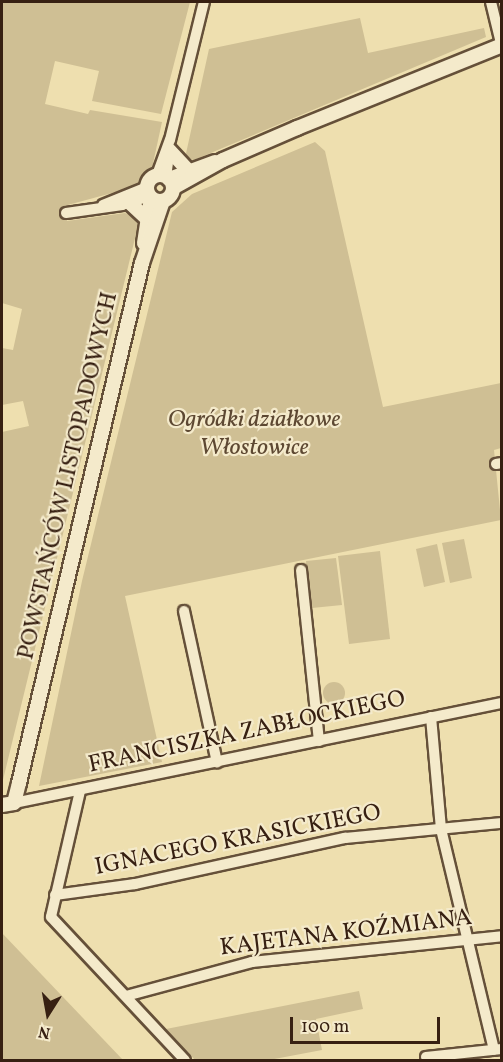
<!DOCTYPE html>
<meta charset="utf-8">
<style>
body{margin:0}
#map{position:relative;width:503px;height:1062px;overflow:hidden;background:#eedfaf;font-family:Vollkorn,serif}
div>[style]{position:absolute}
[style*='--x']{left:calc(var(--x)*1px);top:calc(var(--y)*1px);width:calc(var(--w)*1px);rotate:calc(var(--a)*1deg)}
.green>*{inset:0;background:#cfbf94}
.round{border-radius:50%}
.roads{filter:drop-shadow(2px 0 #655039) drop-shadow(-2px 0 #655039) drop-shadow(0 2px #655039) drop-shadow(0 -2px #655039)}
.minor>*{height:10px;margin:-5px;padding:0 5px;transform-origin:5px;border-radius:5px;background:#f4eacb}
.tertiary>*{height:14px;margin:-7px;padding:0 7px;transform-origin:7px;border-radius:7px;background:#f4eacb}
.tertiary>.ring{margin:-7px;padding:0;box-sizing:content-box;background:none;border:14px solid #f4eacb;border-radius:50%}
span{translate:-50% -50%;white-space:nowrap;text-align:center;line-height:1.15;-webkit-text-stroke:4.5px #f4eacb;paint-order:stroke}
.park-label{font-size:24px;color:#5d4832;font-style:italic}
.street-label{font-size:24px;color:#372012}
.frame{position:absolute;inset:0;border:3px solid #372012;pointer-events:none}
.north{position:absolute;left:18px;top:984px;width:60px;height:60px;-webkit-text-stroke:4px #f4eacb;paint-order:stroke;rotate:191deg;font-size:16px;font-weight:700;line-height:24px;text-align:center;color:#372012}
.north::after{content:'';display:block;margin:auto;width:21px;height:27px;background:#372012;clip-path:polygon(50% 0,100% 100%,50% 72%,0 100%)}
.scale{position:absolute;left:290px;top:1017px;width:150px;height:27px;box-sizing:border-box;border:3px solid #372012;border-top:0;padding-left:8px;font-size:18px;line-height:21px;white-space:nowrap;color:#372012;-webkit-text-stroke:4px #f4eacb;paint-order:stroke}
</style>
<div id="map">
<div class="green">
<i style="clip-path:polygon(2px 2px,190px 2px,161px 114px,92px 101px,99px 71px,55px 61px,45px 104px,88px 114px,90px 110px,162px 122px,152px 168px,138px 186px,64px 206px,67px 221px,125px 213px,135px 217px,138px 226px,2px 784px,2px 432px,29px 426px,23px 401px,2px 405px,2px 348px,13px 350px,22px 309px,2px 303px)"></i>
<i style="clip-path:polygon(360px 18px,368px 53px,484px 28px,486px 37px,194px 160px,185px 158px,209px 49px)"></i>
<i style="clip-path:polygon(315px 142px,325px 151px,383px 407px,501px 383px,501px 448px,494px 450px,501px 520px,125px 596px,162px 762px,39px 786px,82px 581px,172px 212px,192px 194px)"></i>
<i style="clip-path:polygon(464px 539px,472px 578px,450px 583px,442px 543px)"></i>
<i style="clip-path:polygon(437px 544px,445px 582px,424px 587px,416px 549px)"></i>
<i style="clip-path:polygon(380px 551px,390px 639px,349px 644px,338px 556px)"></i>
<i style="clip-path:polygon(336px 558px,342px 605px,312px 608px,306px 561px)"></i>
<i class="round" style="left:323px;top:682px;width:22px;height:22px"></i>
<i style="clip-path:polygon(2px 933px,123px 1060px,2px 1060px)"></i>
<i style="clip-path:polygon(359px 991px,363px 1009px,316px 1019px,322px 1050px,269px 1060px,195px 1060px,166px 1029px)"></i>
</div>
<div class="roads">
<div class="minor">
<i style="--x:491;--y:2;--w:46;--a:76.3"></i>
<i style="--x:157;--y:175;--w:37;--a:-70"></i>
<i style="--x:170;--y:140;--w:142;--a:-76.2"></i>
<i style="--x:166;--y:177;--w:29;--a:-82"></i>
<i style="--x:103;--y:205;--w:48;--a:-22.2"></i>
<i style="--x:66;--y:213;--w:57;--a:-8.1"></i>
<i style="--x:122;--y:205;--w:29;--a:-18"></i>
<i style="--x:496;--y:464;--w:6;--a:-9"></i>
<i style="--x:301;--y:570;--w:172;--a:84"></i>
<i style="--x:184;--y:611;--w:155;--a:77.7"></i>
<i style="--x:431;--y:717;--w:112;--a:84.9"></i>
<i style="--x:441;--y:829;--w:227;--a:76.5"></i>
<i style="--x:80;--y:791;--w:129;--a:103"></i>
<i style="--x:51;--y:917;--w:196;--a:46.9"></i>
<i style="--x:14;--y:803;--w:498;--a:-11.6"></i>
<i style="--x:55;--y:895;--w:81;--a:-7.8"></i>
<i style="--x:135;--y:884;--w:215;--a:-12.4"></i>
<i style="--x:345;--y:838;--w:158;--a:-5.5"></i>
<i style="--x:126;--y:996;--w:131;--a:-15.1"></i>
<i style="--x:252;--y:962;--w:251;--a:-5.9"></i>
<i style="--x:426;--y:1057;--w:76;--a:-6"></i>
</div>
<div class="tertiary">
<i style="--x:170;--y:151;--w:26;--a:47"></i>
<i class="ring" style="left:147px;top:175px;width:12px;height:12px"></i>
<i style="--x:169;--y:179;--w:49;--a:-20.3"></i>
<i style="--x:173;--y:188;--w:57;--a:-29.2"></i>
<i style="--x:223;--y:160;--w:81;--a:-23.4"></i>
<i style="--x:297;--y:128;--w:221;--a:-22"></i>
<i style="--x:130;--y:203;--w:22;--a:43"></i>
<i style="--x:144;--y:243;--w:46;--a:-81.2"></i>
<i style="--x:2;--y:805;--w:12;--a:-9"></i>
<i style="--x:14;--y:803;--w:21;--a:-76"></i>
<i style="--x:19;--y:783;--w:534;--a:-76.69"></i>
<i style="--x:142;--y:263;--w:65;--a:-71.3"></i>
</div>
</div>
<div class="park-label">
<span style="left:254px;top:435px">Ogródki działkowe<br>Włostowice</span>
</div>
<div class="street-label">
<span style="left:69px;top:476px;rotate:-77deg">POWSTAŃCÓW LISTOPADOWYCH</span>
<span style="left:247px;top:733px;rotate:-12deg">FRANCISZKA ZABŁOCKIEGO</span>
<span style="left:238px;top:841px;rotate:-11deg">IGNACEGO KRASICKIEGO</span>
<span style="left:346px;top:934px;rotate:-7deg">KAJETANA KOŹMIANA</span>
</div>
<div class="frame"></div>
<div class="north">N</div>
<div class="scale">100 m</div>
</div>
